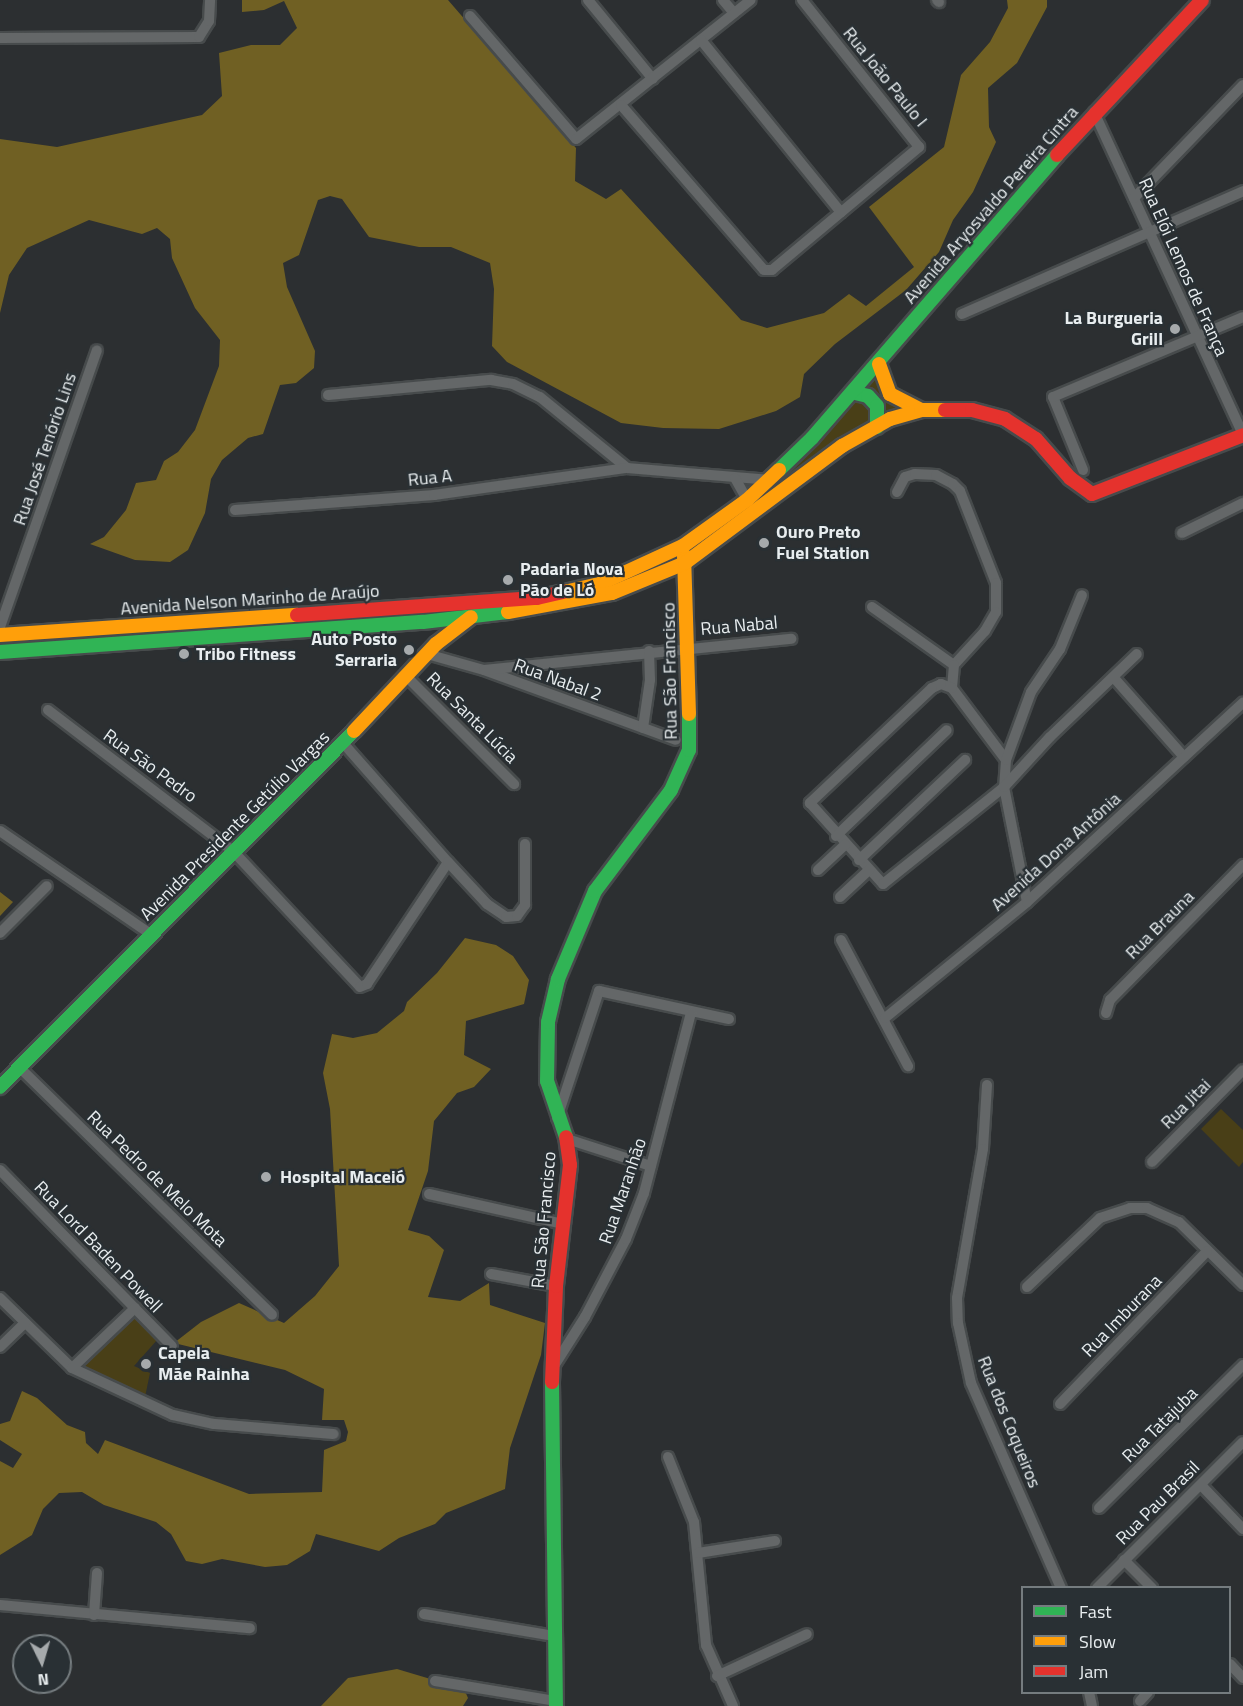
<!DOCTYPE html>
<meta charset="utf-8">
<style>
body{margin:0}
#map{position:relative;width:1243px;height:1706px;overflow:hidden;background:#2c2f31;font-family:"Titillium Web",sans-serif}
div>[style]{position:absolute}
[style*='--x']{left:calc(var(--x)*1px);top:calc(var(--y)*1px);width:calc(var(--w)*1px);rotate:calc(var(--a)*1deg)}
.green>*{inset:0;background:#493f17}
.forest>*{inset:0;background:#706023}
.roads{filter:drop-shadow(2px 0 #474b4c) drop-shadow(-2px 0 #474b4c) drop-shadow(0 2px #474b4c) drop-shadow(0 -2px #474b4c)}
.street>*{height:10px;margin:-5px;padding:0 5px;transform-origin:5px;border-radius:5px;background:#646768}
.fast>*{height:14px;margin:-7px;padding:0 7px;transform-origin:7px;border-radius:7px;background:#30b455}
.slow>*{height:14px;margin:-7px;padding:0 7px;transform-origin:7px;border-radius:7px;background:#ff9f0a}
.jam>*{height:14px;margin:-7px;padding:0 7px;transform-origin:7px;border-radius:7px;background:#e5322d}
.dots>*{width:16px;height:16px;translate:-50% -50%;box-sizing:border-box;border:3px solid #293034;border-radius:50%}
span{translate:-50% -50%;white-space:nowrap;text-align:center;line-height:1.15;-webkit-text-stroke:4.5px #293034;paint-order:stroke}
.street-label{font-size:18px;color:#e8edef}
.poi-label{font-size:18px;color:#e8edef;font-weight:700}
.right{translate:-100% -50%;text-align:right}
.left{translate:0 -50%;text-align:left}
.legend{position:absolute;left:1021px;top:1586px;width:210px;height:108px;box-sizing:border-box;background:#293034;border:2px solid #757c7f;margin:0;padding:8px 10px;list-style:none;font-size:18px;color:#e8edef}
.legend li{display:flex;align-items:center;gap:12px;height:30px}
.legend b{width:30px;border:2px solid #757c7f}
.north{position:absolute;left:12px;top:1634px;width:60px;height:60px;box-sizing:border-box;background:#293034;border:2px solid #757c7f;border-radius:50%;rotate:175deg;font-size:16px;font-weight:700;line-height:24px;text-align:center;color:#e8edef}
.north::after{content:'';display:block;margin:auto;width:21px;height:27px;background:#a6aaac;clip-path:polygon(50% 0,100% 100%,50% 72%,0 100%)}
</style>
<div id="map">
<div class="green">
<i style="clip-path:polygon(888px 357px,886px 372px,892px 384px,929px 404px,783px 481px,781px 477px)"></i>
<i style="clip-path:polygon(181px 628px,184px 634px,0 647px,0 639px)"></i>
<i style="clip-path:polygon(1221px 1109px,1243px 1130px,1243px 1162px,1239px 1167px,1201px 1129px)"></i>
<i style="clip-path:polygon(135px 1316px,158px 1339px,134px 1366px,150px 1373px,145px 1397px,78px 1368px)"></i>
</div>
<div class="forest">
<i style="clip-path:polygon(242px 0,448px 0,576px 148px,575px 181px,606px 199px,621px 189px,741px 320px,767px 328px,824px 313px,849px 294px,866px 306px,914px 267px,869px 207px,944px 147px,961px 75px,990px 42px,1008px 8px,1007px 0,1047px 0,1047px 7px,1017px 63px,988px 88px,989px 127px,996px 142px,973px 192px,953px 220px,939px 252px,906px 290px,835px 344px,804px 374px,800px 397px,776px 411px,719px 429px,663px 428px,621px 423px,507px 362px,492px 346px,494px 289px,490px 263px,451px 247px,419px 247px,369px 237px,342px 199px,330px 196px,318px 200px,299px 255px,283px 263px,287px 287px,315px 351px,314px 368px,296px 383px,280px 385px,263px 434px,248px 438px,222px 460px,211px 479px,205px 513px,188px 550px,170px 562px,135px 560px,90px 544px,104px 537px,126px 510px,136px 483px,156px 480px,164px 461px,178px 452px,195px 430px,219px 366px,220px 340px,195px 308px,172px 258px,170px 239px,157px 228px,142px 234px,89px 220px,27px 248px,9px 275px,0 313px,0 139px,57px 147px,202px 115px,222px 96px,219px 53px,251px 45px,280px 45px,297px 28px,284px 1px,264px 10px,242px 12px)"></i>
<i style="clip-path:polygon(0 892px,13px 902px,0 916px)"></i>
<i style="clip-path:polygon(465px 938px,496px 945px,513px 956px,529px 980px,524px 1004px,466px 1021px,464px 1055px,491px 1069px,474px 1087px,457px 1093px,434px 1121px,428px 1171px,408px 1230px,429px 1236px,444px 1250px,428px 1297px,460px 1301px,489px 1283px,490px 1305px,545px 1323px,541px 1355px,510px 1448px,505px 1489px,446px 1513px,435px 1524px,399px 1538px,379px 1551px,316px 1534px,310px 1551px,287px 1565px,265px 1567px,222px 1559px,202px 1564px,186px 1561px,171px 1534px,156px 1522px,104px 1505px,82px 1492px,59px 1493px,43px 1509px,32px 1535px,0 1555px,0 1461px,13px 1468px,22px 1454px,0 1440px,0 1424px,10px 1421px,22px 1391px,37px 1398px,67px 1425px,85px 1432px,86px 1443px,98px 1454px,105px 1440px,249px 1494px,322px 1492px,324px 1450px,346px 1441px,348px 1432px,344px 1420px,322px 1420px,324px 1389px,285px 1370px,174px 1343px,201px 1322px,239px 1303px,284px 1323px,315px 1296px,339px 1266px,330px 1109px,323px 1073px,332px 1034px,353px 1038px,377px 1033px,404px 1011px,407px 1002px,437px 973px)"></i>
<i style="clip-path:polygon(397px 1669px,464px 1689px,468px 1698px,463px 1706px,321px 1706px,348px 1678px)"></i>
</div>
<div class="roads">
<div class="street">
<i style="--x:588;--y:0;--w:102;--a:50.6"></i>
<i style="--x:723;--y:0;--w:17;--a:50"></i>
<i style="--x:937;--y:0;--w:3;--a:45"></i>
<i style="--x:470;--y:16;--w:162;--a:49.2"></i>
<i style="--x:576;--y:139;--w:223;--a:-38.5"></i>
<i style="--x:0;--y:38;--w:199;--a:-0.3"></i>
<i style="--x:199;--y:37;--w:19;--a:-58"></i>
<i style="--x:209;--y:21;--w:21;--a:-87"></i>
<i style="--x:701;--y:40;--w:222;--a:50.9"></i>
<i style="--x:621;--y:105;--w:218;--a:49.1"></i>
<i style="--x:764;--y:270;--w:8;--a:0"></i>
<i style="--x:772;--y:270;--w:192;--a:-39.9"></i>
<i style="--x:919;--y:147;--w:188;--a:-128.5"></i>
<i style="--x:1094;--y:112;--w:356;--a:65.2"></i>
<i style="--x:1134;--y:198;--w:157;--a:-46"></i>
<i style="--x:962;--y:314;--w:307;--a:-23.6"></i>
<i style="--x:328;--y:395;--w:164;--a:-5.3"></i>
<i style="--x:491;--y:380;--w:22;--a:10"></i>
<i style="--x:513;--y:384;--w:30;--a:26"></i>
<i style="--x:540;--y:397;--w:112;--a:39.2"></i>
<i style="--x:627;--y:468;--w:144;--a:4.8"></i>
<i style="--x:1083;--y:470;--w:79;--a:-112.3"></i>
<i style="--x:1053;--y:397;--w:206;--a:-22.8"></i>
<i style="--x:735;--y:478;--w:25;--a:61"></i>
<i style="--x:897;--y:492;--w:17;--a:-62"></i>
<i style="--x:905;--y:477;--w:10;--a:-17"></i>
<i style="--x:915;--y:474;--w:21;--a:3"></i>
<i style="--x:936;--y:475;--w:19;--a:28"></i>
<i style="--x:953;--y:484;--w:10;--a:45"></i>
<i style="--x:960;--y:491;--w:99;--a:68.6"></i>
<i style="--x:996;--y:583;--w:29;--a:90"></i>
<i style="--x:996;--y:612;--w:22;--a:120"></i>
<i style="--x:985;--y:631;--w:46;--a:132.4"></i>
<i style="--x:235;--y:510;--w:200;--a:-4.3"></i>
<i style="--x:434;--y:495;--w:195;--a:-8"></i>
<i style="--x:1182;--y:533;--w:68;--a:-26.2"></i>
<i style="--x:872;--y:607;--w:100;--a:35.3"></i>
<i style="--x:954;--y:665;--w:23;--a:95"></i>
<i style="--x:952;--y:688;--w:90;--a:53.1"></i>
<i style="--x:1006;--y:760;--w:27;--a:94"></i>
<i style="--x:1004;--y:787;--w:117;--a:78.7"></i>
<i style="--x:0;--y:627;--w:293;--a:-70.7"></i>
<i style="--x:427;--y:654;--w:59;--a:15.7"></i>
<i style="--x:484;--y:670;--w:204;--a:20"></i>
<i style="--x:484;--y:670;--w:309;--a:-5.8"></i>
<i style="--x:406;--y:676;--w:153;--a:45"></i>
<i style="--x:1115;--y:679;--w:104;--a:48.5"></i>
<i style="--x:952;--y:688;--w:12;--a:-160"></i>
<i style="--x:941;--y:684;--w:10;--a:156"></i>
<i style="--x:932;--y:688;--w:168;--a:136.7"></i>
<i style="--x:810;--y:803;--w:109;--a:48"></i>
<i style="--x:883;--y:884;--w:155;--a:-38.7"></i>
<i style="--x:1004;--y:787;--w:68;--a:-47.4"></i>
<i style="--x:1050;--y:737;--w:120;--a:-43.7"></i>
<i style="--x:48;--y:710;--w:231;--a:37.3"></i>
<i style="--x:232;--y:850;--w:187;--a:46.9"></i>
<i style="--x:360;--y:987;--w:8;--a:-23"></i>
<i style="--x:367;--y:984;--w:146;--a:-56.4"></i>
<i style="--x:643;--y:728;--w:49;--a:-81.7"></i>
<i style="--x:650;--y:680;--w:29;--a:-92"></i>
<i style="--x:343;--y:743;--w:159;--a:48.6"></i>
<i style="--x:448;--y:862;--w:57;--a:47.1"></i>
<i style="--x:487;--y:904;--w:23;--a:34"></i>
<i style="--x:506;--y:917;--w:11;--a:-5"></i>
<i style="--x:517;--y:916;--w:14;--a:-54"></i>
<i style="--x:525;--y:905;--w:61;--a:-90"></i>
<i style="--x:1006;--y:760;--w:72;--a:-69.8"></i>
<i style="--x:1031;--y:692;--w:52;--a:-56"></i>
<i style="--x:1060;--y:649;--w:58;--a:-67.8"></i>
<i style="--x:0;--y:831;--w:184;--a:34.4"></i>
<i style="--x:836;--y:836;--w:153;--a:-43.7"></i>
<i style="--x:859;--y:860;--w:146;--a:-43.3"></i>
<i style="--x:818;--y:870;--w:37;--a:-43"></i>
<i style="--x:840;--y:897;--w:40;--a:-43"></i>
<i style="--x:0;--y:933;--w:66;--a:-45"></i>
<i style="--x:841;--y:940;--w:143;--a:62"></i>
<i style="--x:1106;--y:1013;--w:14;--a:-73"></i>
<i style="--x:1110;--y:1000;--w:190;--a:-45.4"></i>
<i style="--x:885;--y:1018;--w:183;--a:-39.2"></i>
<i style="--x:1027;--y:902;--w:294;--a:-42.7"></i>
<i style="--x:19;--y:1067;--w:354;--a:44.4"></i>
<i style="--x:987;--y:1085;--w:64;--a:93.6"></i>
<i style="--x:983;--y:1149;--w:151;--a:99.9"></i>
<i style="--x:957;--y:1298;--w:25;--a:88"></i>
<i style="--x:958;--y:1323;--w:61;--a:77.8"></i>
<i style="--x:971;--y:1383;--w:224;--a:66.3"></i>
<i style="--x:557;--y:1118;--w:134;--a:-71.7"></i>
<i style="--x:599;--y:991;--w:133;--a:12.2"></i>
<i style="--x:567;--y:1139;--w:88;--a:17.8"></i>
<i style="--x:1152;--y:1162;--w:129;--a:-45.3"></i>
<i style="--x:0;--y:1170;--w:246;--a:45.7"></i>
<i style="--x:429;--y:1194;--w:137;--a:12.6"></i>
<i style="--x:491;--y:1274;--w:66;--a:10.5"></i>
<i style="--x:1027;--y:1287;--w:100;--a:-43.4"></i>
<i style="--x:1100;--y:1218;--w:32;--a:-18"></i>
<i style="--x:1130;--y:1208;--w:17;--a:0"></i>
<i style="--x:1147;--y:1208;--w:35;--a:24"></i>
<i style="--x:1179;--y:1222;--w:90;--a:44.5"></i>
<i style="--x:0;--y:1298;--w:100;--a:44.2"></i>
<i style="--x:72;--y:1368;--w:111;--a:25"></i>
<i style="--x:173;--y:1415;--w:42;--a:12.4"></i>
<i style="--x:214;--y:1424;--w:120;--a:4.8"></i>
<i style="--x:0;--y:1347;--w:35;--a:-44"></i>
<i style="--x:554;--y:1366;--w:58;--a:-57.7"></i>
<i style="--x:585;--y:1317;--w:88;--a:-62.3"></i>
<i style="--x:626;--y:1239;--w:49;--a:-68.6"></i>
<i style="--x:644;--y:1193;--w:186;--a:-75.4"></i>
<i style="--x:72;--y:1368;--w:87;--a:-43.6"></i>
<i style="--x:1060;--y:1404;--w:212;--a:-46.1"></i>
<i style="--x:668;--y:1457;--w:70;--a:68.2"></i>
<i style="--x:694;--y:1522;--w:124;--a:84.4"></i>
<i style="--x:706;--y:1645;--w:67;--a:66.1"></i>
<i style="--x:1201;--y:1485;--w:61;--a:46.3"></i>
<i style="--x:1099;--y:1508;--w:203;--a:-44.8"></i>
<i style="--x:698;--y:1553;--w:78;--a:-8.9"></i>
<i style="--x:1124;--y:1560;--w:40;--a:45"></i>
<i style="--x:1097;--y:1588;--w:206;--a:-45"></i>
<i style="--x:0;--y:1605;--w:251;--a:5.3"></i>
<i style="--x:424;--y:1614;--w:132;--a:9.6"></i>
<i style="--x:94;--y:1615;--w:42;--a:-85.9"></i>
<i style="--x:1230;--y:1664;--w:19;--a:47"></i>
<i style="--x:717;--y:1676;--w:99;--a:-25"></i>
<i style="--x:435;--y:1681;--w:123;--a:9.4"></i>
<i style="--x:1089;--y:1692;--w:14;--a:78"></i>
<i style="--x:1140;--y:1701;--w:12;--a:-48"></i>
</div>
<div class="fast">
<i style="--x:855;--y:393;--w:13;--a:13"></i>
<i style="--x:868;--y:396;--w:13;--a:48"></i>
<i style="--x:877;--y:406;--w:21;--a:90"></i>
<i style="--x:779;--y:470;--w:46;--a:-44.1"></i>
<i style="--x:812;--y:438;--w:374;--a:-49.1"></i>
<i style="--x:0;--y:652;--w:424;--a:-4.1"></i>
<i style="--x:423;--y:622;--w:86;--a:-6.7"></i>
<i style="--x:0;--y:1087;--w:502;--a:-45.16"></i>
<i style="--x:566;--y:1137;--w:59;--a:-108.7"></i>
<i style="--x:547;--y:1081;--w:59;--a:-89"></i>
<i style="--x:548;--y:1022;--w:44;--a:-76.9"></i>
<i style="--x:558;--y:979;--w:95;--a:-67.2"></i>
<i style="--x:595;--y:891;--w:126;--a:-53"></i>
<i style="--x:671;--y:790;--w:44;--a:-65.8"></i>
<i style="--x:689;--y:750;--w:36;--a:-90"></i>
<i style="--x:552;--y:1382;--w:324;--a:89.3"></i>
</div>
<div class="slow">
<i style="--x:879;--y:364;--w:32;--a:70"></i>
<i style="--x:890;--y:394;--w:35;--a:27"></i>
<i style="--x:684;--y:555;--w:159;--a:88.2"></i>
<i style="--x:564;--y:592;--w:39;--a:-13"></i>
<i style="--x:602;--y:583;--w:89;--a:-24.6"></i>
<i style="--x:683;--y:546;--w:79;--a:-35.7"></i>
<i style="--x:747;--y:500;--w:44;--a:-43.2"></i>
<i style="--x:508;--y:612;--w:106;--a:-10.4"></i>
<i style="--x:612;--y:593;--w:79;--a:-22.3"></i>
<i style="--x:685;--y:563;--w:196;--a:-36.7"></i>
<i style="--x:842;--y:446;--w:55;--a:-29.4"></i>
<i style="--x:890;--y:419;--w:32;--a:-16"></i>
<i style="--x:921;--y:410;--w:24;--a:0"></i>
<i style="--x:0;--y:635;--w:298;--a:-3.9"></i>
<i style="--x:354;--y:731;--w:120;--a:-46.7"></i>
<i style="--x:436;--y:644;--w:44;--a:-37.6"></i>
</div>
<div class="jam">
<i style="--x:1057;--y:155;--w:212;--a:-46.9"></i>
<i style="--x:945;--y:410;--w:27;--a:0"></i>
<i style="--x:972;--y:410;--w:34;--a:15"></i>
<i style="--x:1005;--y:419;--w:37;--a:33"></i>
<i style="--x:1036;--y:439;--w:52;--a:48.9"></i>
<i style="--x:1070;--y:478;--w:27;--a:36"></i>
<i style="--x:1092;--y:494;--w:162;--a:-21.3"></i>
<i style="--x:297;--y:615;--w:241;--a:-4.1"></i>
<i style="--x:537;--y:598;--w:28;--a:-13"></i>
<i style="--x:552;--y:1382;--w:96;--a:-87.6"></i>
<i style="--x:556;--y:1286;--w:122;--a:-83.4"></i>
<i style="--x:570;--y:1165;--w:28;--a:-98"></i>
</div>
</div>
<div class="dots">
<i style="left:1175px;top:329px;background:#a6aaac"></i>
<i style="left:764px;top:543px;background:#a6aaac"></i>
<i style="left:508px;top:580px;background:#a6aaac"></i>
<i style="left:409px;top:650px;background:#a6aaac"></i>
<i style="left:184px;top:654px;background:#a6aaac"></i>
<i style="left:266px;top:1177px;background:#a6aaac"></i>
<i style="left:146px;top:1364px;background:#a6aaac"></i>
</div>
<div class="street-label">
<span style="left:885px;top:77px;rotate:51deg">Rua João Paulo I</span>
<span style="left:991px;top:205px;rotate:-49deg">Avenida Aryosvaldo Pereira Cintra</span>
<span style="left:1183px;top:267px;rotate:66deg">Rua Elói Lemos de França</span>
<span style="left:45px;top:449px;rotate:-71deg">Rua José Tenório Lins</span>
<span style="left:430px;top:478px;rotate:-6deg">Rua A</span>
<span style="left:250px;top:600px;rotate:-4deg">Avenida Nelson Marinho de Araújo</span>
<span style="left:739px;top:626px;rotate:-5deg">Rua Nabal</span>
<span style="left:670px;top:671px;rotate:-91deg">Rua São Francisco</span>
<span style="left:558px;top:680px;rotate:20deg">Rua Nabal 2</span>
<span style="left:472px;top:718px;rotate:45deg">Rua Santa Lúcia</span>
<span style="left:150px;top:766px;rotate:36deg">Rua São Pedro</span>
<span style="left:235px;top:826px;rotate:-45deg">Avenida Presidente Getúlio Vargas</span>
<span style="left:1056px;top:852px;rotate:-42deg">Avenida Dona Antônia</span>
<span style="left:1160px;top:925px;rotate:-45deg">Rua Brauna</span>
<span style="left:1186px;top:1104px;rotate:-45deg">Rua Jitai</span>
<span style="left:157px;top:1179px;rotate:44deg">Rua Pedro de Melo Mota</span>
<span style="left:623px;top:1191px;rotate:-71deg">Rua Maranhão</span>
<span style="left:544px;top:1220px;rotate:-85deg">Rua São Francisco</span>
<span style="left:98px;top:1247px;rotate:46deg">Rua Lord Baden Powell</span>
<span style="left:1122px;top:1316px;rotate:-46deg">Rua Imburana</span>
<span style="left:1009px;top:1422px;rotate:68deg">Rua dos Coqueiros</span>
<span style="left:1160px;top:1425px;rotate:-45deg">Rua Tatajuba</span>
<span style="left:1158px;top:1503px;rotate:-45deg">Rua Pau Brasil</span>
</div>
<div class="poi-label">
<span class="right" style="left:1163px;top:329px">La Burgueria<br>Grill</span>
<span class="left" style="left:776px;top:543px">Ouro Preto<br>Fuel Station</span>
<span class="left" style="left:520px;top:580px">Padaria Nova<br>Pão de Ló</span>
<span class="right" style="left:397px;top:650px">Auto Posto<br>Serraria</span>
<span class="left" style="left:196px;top:654px">Tribo Fitness</span>
<span class="left" style="left:280px;top:1177px">Hospital Maceió</span>
<span class="left" style="left:158px;top:1364px">Capela<br>Mãe Rainha</span>
</div>
<ul class="legend">
<li><b style="height:8px;background:#30b455"></b>Fast</li>
<li><b style="height:8px;background:#ff9f0a"></b>Slow</li>
<li><b style="height:8px;background:#e5322d"></b>Jam</li>
</ul>
<div class="north">N</div>
</div>
